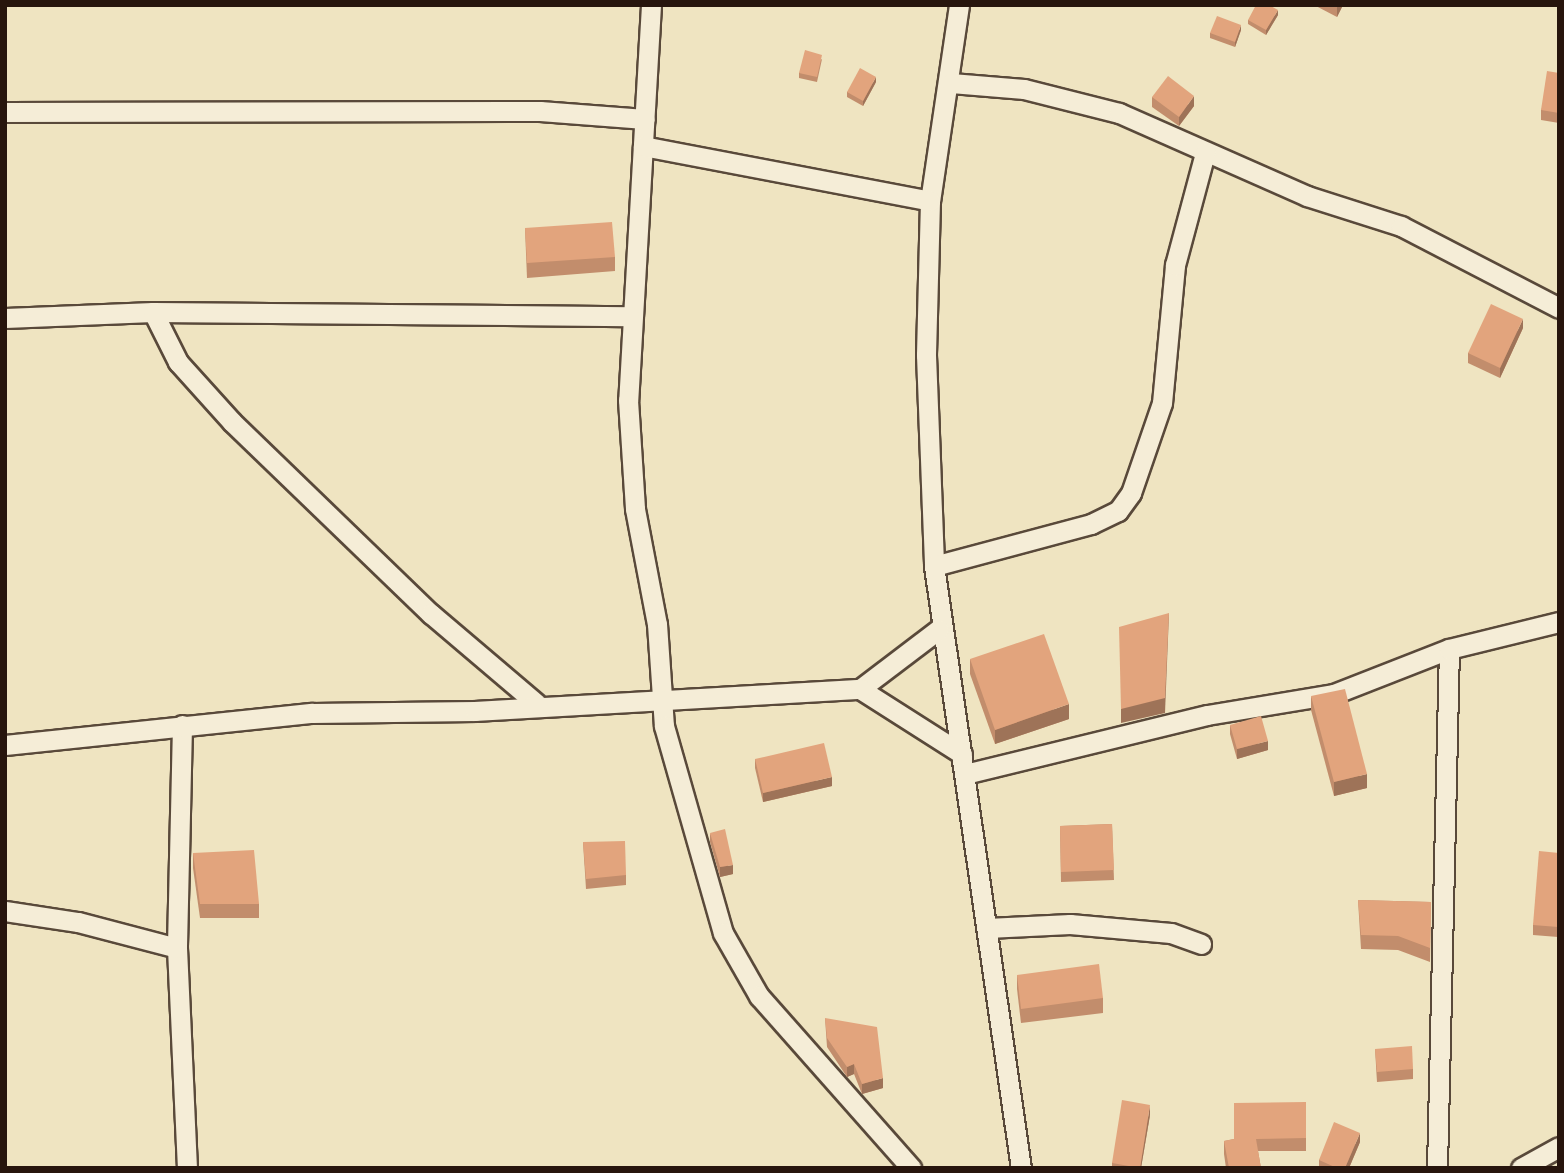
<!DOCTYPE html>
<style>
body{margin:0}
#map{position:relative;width:1564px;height:1173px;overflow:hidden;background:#efe4c1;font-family:Vollkorn,serif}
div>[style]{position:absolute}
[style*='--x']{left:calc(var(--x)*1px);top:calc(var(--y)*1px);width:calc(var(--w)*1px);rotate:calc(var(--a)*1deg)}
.roads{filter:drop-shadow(2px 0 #59493a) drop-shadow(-2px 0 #59493a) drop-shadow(0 2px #59493a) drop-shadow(0 -2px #59493a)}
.street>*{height:19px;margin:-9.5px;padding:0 9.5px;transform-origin:9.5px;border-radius:9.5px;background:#f5edd7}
.wall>*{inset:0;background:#c28d6c}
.shaded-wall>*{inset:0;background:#9e7358}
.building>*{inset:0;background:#e2a47d}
span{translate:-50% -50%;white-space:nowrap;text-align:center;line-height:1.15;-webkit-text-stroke:7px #f5edd7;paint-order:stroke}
.frame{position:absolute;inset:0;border:7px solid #27150d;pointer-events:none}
</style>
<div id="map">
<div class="roads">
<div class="street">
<i style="--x:651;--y:5;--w:396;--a:93.3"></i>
<i style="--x:628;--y:400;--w:109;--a:86.3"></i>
<i style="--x:635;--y:509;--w:117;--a:79.2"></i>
<i style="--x:657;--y:624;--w:102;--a:86.1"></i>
<i style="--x:664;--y:726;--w:215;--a:74.1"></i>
<i style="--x:723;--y:933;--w:73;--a:60.3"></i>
<i style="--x:759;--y:996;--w:230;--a:48.5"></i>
<i style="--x:959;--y:5;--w:198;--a:98.4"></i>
<i style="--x:930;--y:201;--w:154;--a:91.5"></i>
<i style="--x:926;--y:355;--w:211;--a:87.8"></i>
<i style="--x:934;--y:566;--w:608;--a:81.78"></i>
<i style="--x:951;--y:83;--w:73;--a:4.7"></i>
<i style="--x:1024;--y:89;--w:98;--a:14.2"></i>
<i style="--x:1119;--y:113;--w:206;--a:23.8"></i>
<i style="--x:1307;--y:196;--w:99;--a:17.7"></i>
<i style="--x:1401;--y:226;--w:178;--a:27.4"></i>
<i style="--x:5;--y:112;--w:535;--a:-0.11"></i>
<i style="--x:540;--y:111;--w:105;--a:4.4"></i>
<i style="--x:643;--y:146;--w:292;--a:10.8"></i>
<i style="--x:153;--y:312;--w:56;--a:63.4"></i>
<i style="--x:178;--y:362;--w:81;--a:48"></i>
<i style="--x:232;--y:422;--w:277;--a:44"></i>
<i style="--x:431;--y:614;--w:138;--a:40.3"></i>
<i style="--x:5;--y:318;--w:148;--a:-2.3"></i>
<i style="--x:153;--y:312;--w:476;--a:0.5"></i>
<i style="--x:934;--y:566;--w:163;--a:-15"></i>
<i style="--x:1091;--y:524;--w:30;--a:-26"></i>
<i style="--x:1118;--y:511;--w:22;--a:-54"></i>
<i style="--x:1131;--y:493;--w:95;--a:-71"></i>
<i style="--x:1162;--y:403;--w:139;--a:-84.6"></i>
<i style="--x:1175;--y:265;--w:116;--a:-75"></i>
<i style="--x:860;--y:689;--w:99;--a:-37.2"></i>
<i style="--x:182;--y:725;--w:223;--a:91.3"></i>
<i style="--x:177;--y:948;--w:220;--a:87.4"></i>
<i style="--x:5;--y:745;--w:309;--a:-6"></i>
<i style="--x:312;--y:713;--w:163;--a:-0.7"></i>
<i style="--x:475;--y:711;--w:386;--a:-3.3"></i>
<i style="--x:860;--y:689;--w:121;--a:32.5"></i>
<i style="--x:965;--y:774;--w:249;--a:-13.7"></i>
<i style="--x:1207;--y:715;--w:129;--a:-9.4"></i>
<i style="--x:1334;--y:694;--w:123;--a:-21.4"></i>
<i style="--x:5;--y:911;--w:74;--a:8.6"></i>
<i style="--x:78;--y:922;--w:102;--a:14.7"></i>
<i style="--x:987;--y:928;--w:83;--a:-2.8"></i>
<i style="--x:1070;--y:924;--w:101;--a:5.1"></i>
<i style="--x:1171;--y:933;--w:32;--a:20"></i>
<i style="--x:1437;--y:1168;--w:519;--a:-88.68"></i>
<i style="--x:1449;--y:649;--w:113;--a:-13.8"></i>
<i style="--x:1521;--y:1168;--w:43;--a:-28.9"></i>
</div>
</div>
<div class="wall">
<i style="clip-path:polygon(1314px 5px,1343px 5px,1337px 17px)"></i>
<i style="clip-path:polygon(1278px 15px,1266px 35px,1248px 24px,1248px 20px)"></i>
<i style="clip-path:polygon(1241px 30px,1235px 47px,1210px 38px,1210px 33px)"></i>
<i style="clip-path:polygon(822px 59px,817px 82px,799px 78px,799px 73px)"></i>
<i style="clip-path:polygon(1559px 73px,1559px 123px,1541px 120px,1541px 110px)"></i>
<i style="clip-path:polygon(876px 82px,863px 106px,847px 97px,847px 92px)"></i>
<i style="clip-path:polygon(1152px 97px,1194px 106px,1179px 126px,1152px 107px)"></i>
<i style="clip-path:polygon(525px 228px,615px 257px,615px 271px,527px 278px)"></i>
<i style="clip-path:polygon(1523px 328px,1500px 378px,1468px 363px,1468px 353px)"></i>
<i style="clip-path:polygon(970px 659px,1069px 719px,995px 744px,970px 674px)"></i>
<i style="clip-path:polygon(1311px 696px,1367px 788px,1334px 796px,1311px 710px)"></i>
<i style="clip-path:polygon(1230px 725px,1268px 750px,1237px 759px,1230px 734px)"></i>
<i style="clip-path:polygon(755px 759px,832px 786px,763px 802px,755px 768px)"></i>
<i style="clip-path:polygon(1112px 824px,1114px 880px,1061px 882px,1060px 826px)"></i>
<i style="clip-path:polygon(710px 833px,733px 874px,720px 877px,710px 842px)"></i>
<i style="clip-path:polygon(583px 842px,626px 875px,626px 885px,586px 889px)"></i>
<i style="clip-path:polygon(193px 853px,259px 904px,259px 918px,200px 918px,193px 868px)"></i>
<i style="clip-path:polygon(1559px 853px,1558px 937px,1533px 935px,1533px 925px)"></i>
<i style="clip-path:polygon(1358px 900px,1431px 902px,1430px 962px,1398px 950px,1361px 949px)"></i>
<i style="clip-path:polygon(1017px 975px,1103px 998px,1103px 1013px,1021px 1023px,1017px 989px)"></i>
<i style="clip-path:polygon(825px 1018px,883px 1088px,862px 1094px,854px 1074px,847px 1077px,827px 1047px)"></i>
<i style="clip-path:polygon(1375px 1049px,1413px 1069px,1413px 1079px,1377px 1082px)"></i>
<i style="clip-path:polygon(1306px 1102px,1306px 1151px,1258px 1151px,1261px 1168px,1226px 1168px,1224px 1154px,1224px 1141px,1234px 1139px)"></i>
<i style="clip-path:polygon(1150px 1115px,1141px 1168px,1112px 1168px,1112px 1163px)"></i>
<i style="clip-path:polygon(1360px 1142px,1349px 1168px,1319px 1168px,1319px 1160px)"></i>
</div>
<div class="shaded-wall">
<i style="clip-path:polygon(1338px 5px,1343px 5px,1337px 17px,1337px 7px)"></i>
<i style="clip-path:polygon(1278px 10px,1278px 15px,1266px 35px,1266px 30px)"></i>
<i style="clip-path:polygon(1241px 25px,1241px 30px,1235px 47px,1235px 42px)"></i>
<i style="clip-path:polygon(876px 77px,876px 82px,863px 106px,863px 101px)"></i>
<i style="clip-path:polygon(1194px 96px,1194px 106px,1179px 126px,1179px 117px)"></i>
<i style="clip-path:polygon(1523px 319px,1523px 328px,1500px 378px,1500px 368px)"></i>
<i style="clip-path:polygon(1169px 613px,1165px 713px,1121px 723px,1121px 709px)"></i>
<i style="clip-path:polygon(1069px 704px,1069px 719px,995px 744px,995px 730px)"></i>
<i style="clip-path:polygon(1268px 741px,1268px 750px,1237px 759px,1237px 749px)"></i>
<i style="clip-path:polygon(1367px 774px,1367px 788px,1334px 796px,1334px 782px)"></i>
<i style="clip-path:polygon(832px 777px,832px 786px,763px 802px,763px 793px)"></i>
<i style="clip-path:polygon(733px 865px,733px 874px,720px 877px,720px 867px)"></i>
<i style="clip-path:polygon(854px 1064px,854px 1074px,847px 1077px,847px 1067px)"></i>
<i style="clip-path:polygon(883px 1078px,883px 1088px,862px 1094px,862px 1084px)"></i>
<i style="clip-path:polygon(1150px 1105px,1150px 1115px,1141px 1168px,1140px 1168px)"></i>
<i style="clip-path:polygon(1360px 1133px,1360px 1142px,1349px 1168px,1345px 1168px)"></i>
</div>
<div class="building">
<i style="clip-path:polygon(1256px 5px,1269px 5px,1278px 10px,1266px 30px,1248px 20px)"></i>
<i style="clip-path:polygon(1217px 16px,1241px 25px,1235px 42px,1210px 33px)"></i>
<i style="clip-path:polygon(805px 50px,822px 55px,817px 77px,799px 73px)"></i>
<i style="clip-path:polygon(860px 68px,876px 77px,863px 101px,847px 92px)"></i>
<i style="clip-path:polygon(1547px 71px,1559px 73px,1559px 113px,1541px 110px)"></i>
<i style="clip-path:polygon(1168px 76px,1194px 96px,1179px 117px,1152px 97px)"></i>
<i style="clip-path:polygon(612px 222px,615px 257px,527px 263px,525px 228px)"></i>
<i style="clip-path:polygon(1491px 304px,1523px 319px,1500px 368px,1468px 353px)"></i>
<i style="clip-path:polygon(1169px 613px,1165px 698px,1121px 709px,1119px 627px)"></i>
<i style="clip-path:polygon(1044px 634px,1069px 704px,995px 730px,970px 659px)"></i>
<i style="clip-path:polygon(1345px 689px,1367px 774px,1334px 782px,1311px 696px)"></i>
<i style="clip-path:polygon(1261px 716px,1268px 741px,1237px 749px,1230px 725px)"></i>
<i style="clip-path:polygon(824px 743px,832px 777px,763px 793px,755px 759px)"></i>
<i style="clip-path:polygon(1112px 824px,1114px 870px,1061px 872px,1060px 826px)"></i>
<i style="clip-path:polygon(725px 829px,733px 865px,720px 867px,710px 833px)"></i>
<i style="clip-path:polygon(625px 841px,626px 875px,586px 879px,583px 842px)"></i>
<i style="clip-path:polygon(254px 850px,259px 904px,200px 904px,193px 853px)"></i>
<i style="clip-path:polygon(1539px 851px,1559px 853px,1559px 915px,1558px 927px,1533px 925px)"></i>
<i style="clip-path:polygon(1358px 900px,1431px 902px,1430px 948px,1398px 936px,1361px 935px)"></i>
<i style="clip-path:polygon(1099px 964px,1103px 998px,1021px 1009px,1017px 975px)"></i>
<i style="clip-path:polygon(825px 1018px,877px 1027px,883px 1078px,862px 1084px,854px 1064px,847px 1067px,827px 1038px)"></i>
<i style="clip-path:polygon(1412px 1046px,1413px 1069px,1377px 1072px,1375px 1049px)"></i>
<i style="clip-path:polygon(1122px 1100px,1150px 1105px,1140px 1168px,1112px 1163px)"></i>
<i style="clip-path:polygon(1306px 1102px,1306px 1138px,1256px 1139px,1261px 1168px,1229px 1168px,1224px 1141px,1234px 1139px,1234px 1103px)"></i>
<i style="clip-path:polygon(1334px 1122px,1360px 1133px,1345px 1168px,1337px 1168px,1319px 1160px)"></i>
</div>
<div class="frame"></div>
</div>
